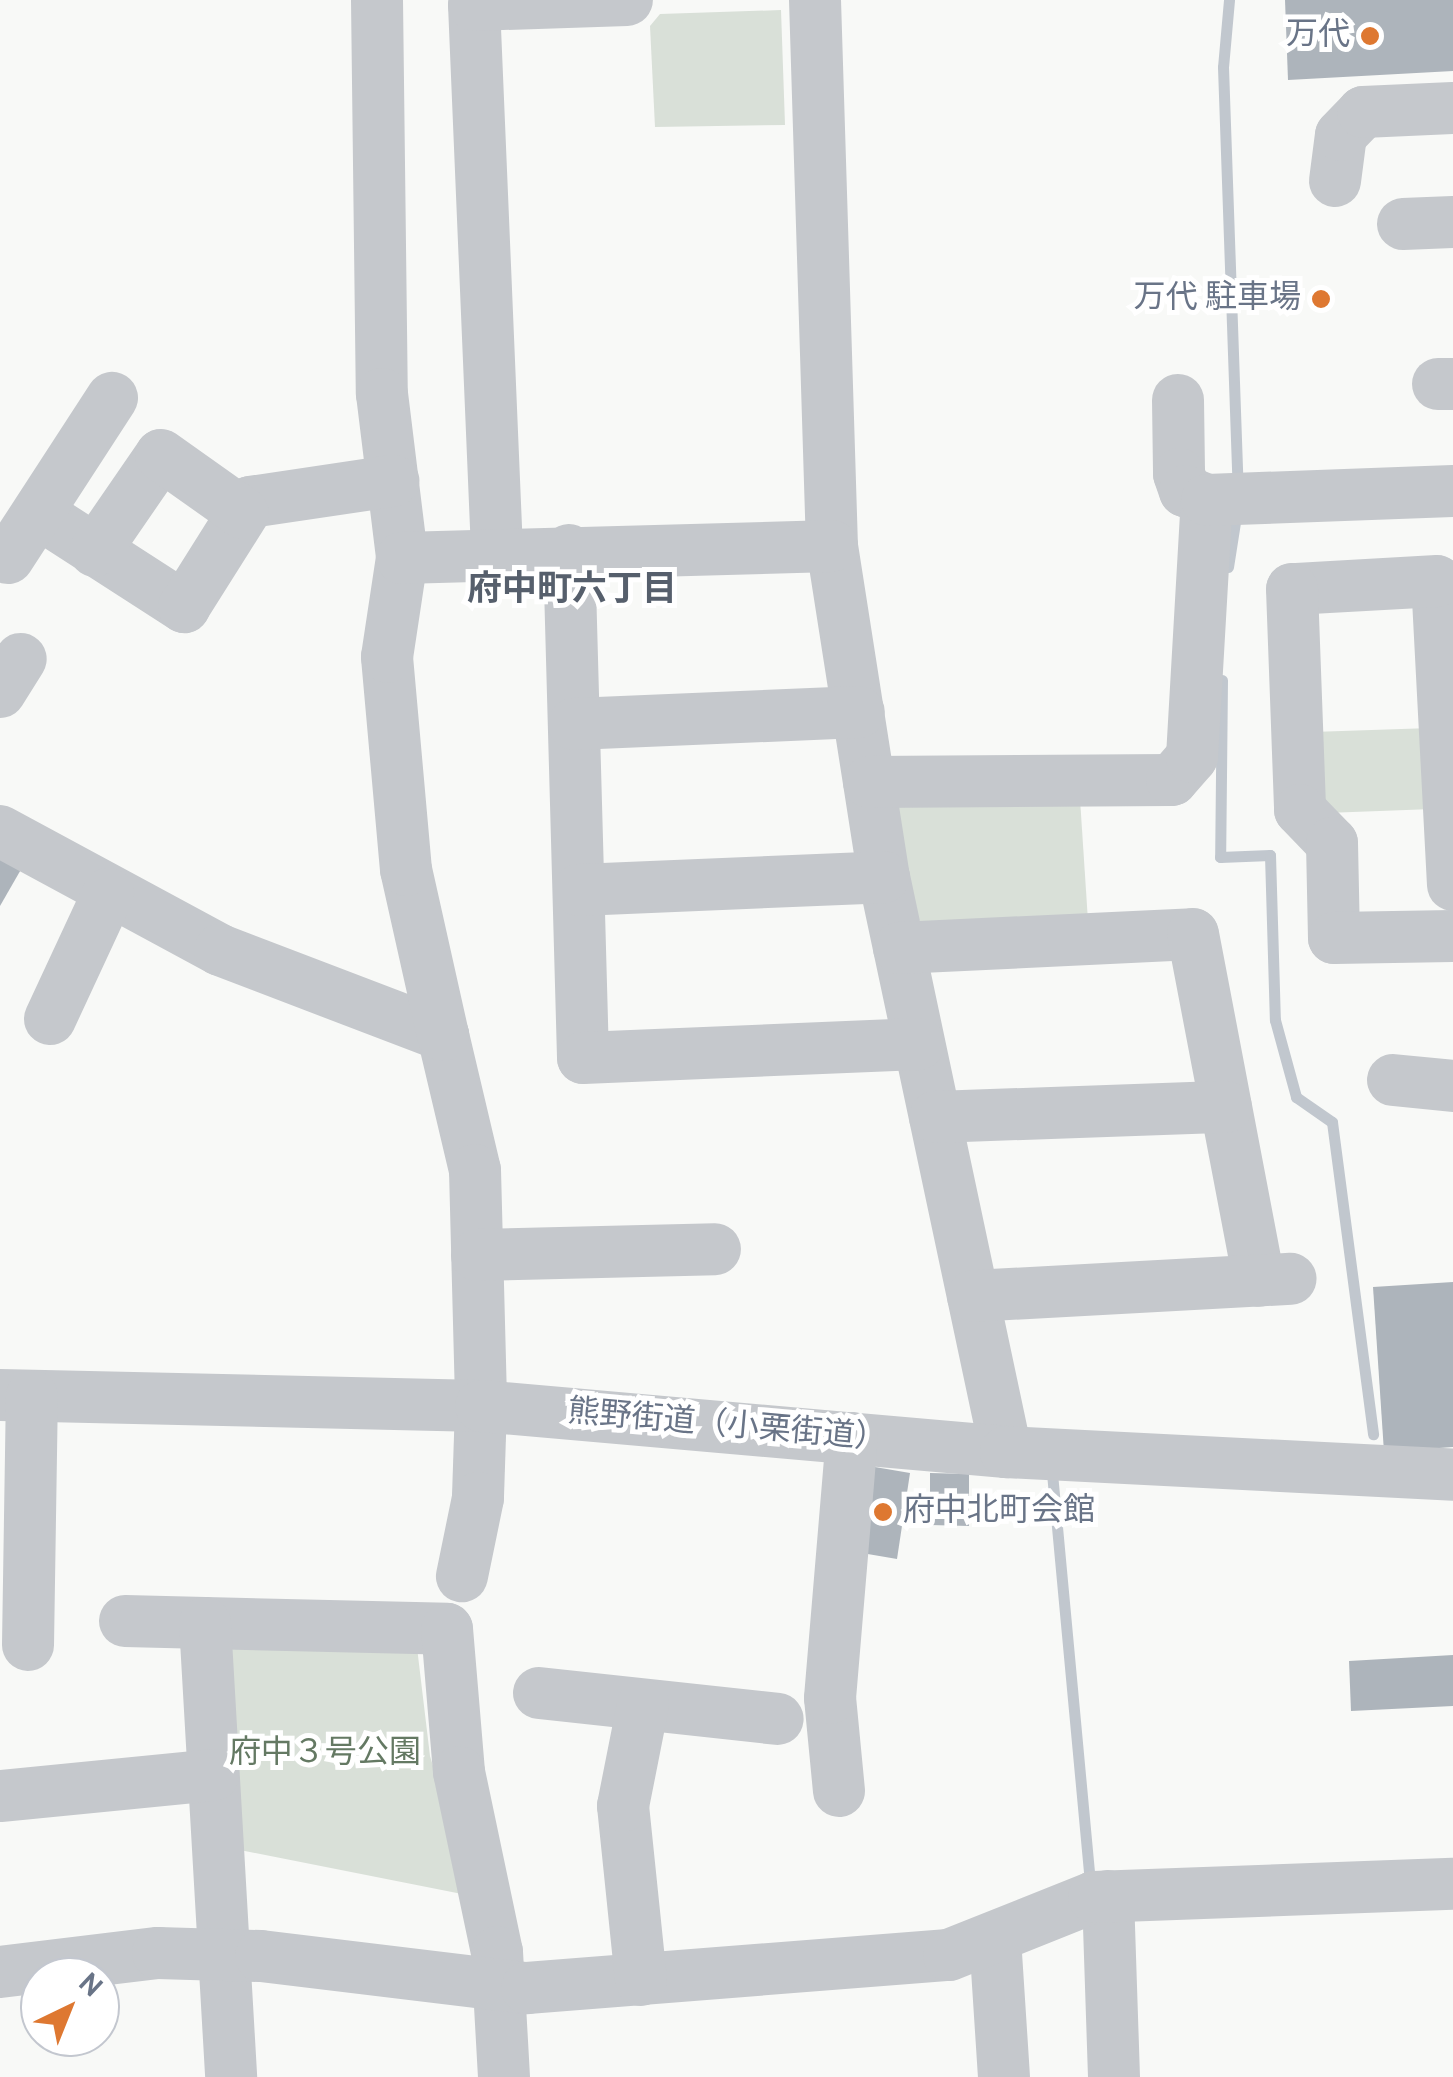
<!DOCTYPE html>
<meta charset="utf-8">
<style>
body{margin:0}
#map{position:relative;width:1453px;height:2077px;overflow:hidden;background:#f8f9f7;font-family:Overpass,"Noto Sans JP",sans-serif}
div>[style]{position:absolute}
[style*='--x']{left:calc(var(--x)*1px);top:calc(var(--y)*1px);width:calc(var(--w)*1px);rotate:calc(var(--a)*1deg)}
.green>*{inset:0;background:#d9e0d8}
.stream>*{height:11px;margin:-5.5px;padding:0 5.5px;transform-origin:5.5px;border-radius:5.5px;background:#c1c7ce}
.building>*{inset:0;background:#adb4bb}
.minor>*{height:52px;margin:-26px;padding:0 26px;transform-origin:26px;border-radius:26px;background:#c5c8cc}
.dots>*{width:28px;height:28px;translate:-50% -50%;box-sizing:border-box;border:5px solid #fff;border-radius:50%}
span{translate:-50% -50%;white-space:nowrap;text-align:center;line-height:1.15;-webkit-text-stroke:10px #fff;paint-order:stroke}
.poi-label{font-size:32px;color:#697487}
.right{translate:-100% -50%;text-align:right}
.left{translate:0 -50%;text-align:left}
.street-label{font-size:32px;color:#697487}
.park-label{font-size:32px;color:#647963}
.neighbourhood-label{font-size:35px;color:#565f6c;font-weight:700}
.north{position:absolute;left:20px;top:1957px;width:100px;height:100px;box-sizing:border-box;background:#fff;border:2px solid #c3c7cf;border-radius:50%;rotate:43deg;font-size:28px;font-weight:700;line-height:40px;text-align:center;color:#697487}
.north::after{content:'';display:block;margin:auto;width:35px;height:45px;background:#de7831;clip-path:polygon(50% 0,100% 100%,50% 72%,0 100%)}
</style>
<div id="map">
<div class="green">
<i style="clip-path:polygon(781px 10px,785px 125px,655px 127px,650px 26px,660px 14px)"></i>
<i style="clip-path:polygon(1431px 728px,1433px 809px,1326px 813px,1312px 732px)"></i>
<i style="clip-path:polygon(1080px 799px,1088px 921px,929px 929px,918px 919px,896px 807px)"></i>
<i style="clip-path:polygon(213px 1631px,416px 1639px,430px 1756px,472px 1896px,225px 1847px)"></i>
</div>
<div class="stream">
<i style="--x:1229;--y:0;--w:67;--a:95.1"></i>
<i style="--x:1223;--y:67;--w:410;--a:88"></i>
<i style="--x:1228;--y:567;--w:52;--a:-81.1"></i>
<i style="--x:1222;--y:680;--w:177;--a:90.6"></i>
<i style="--x:1220;--y:857;--w:50;--a:-2.3"></i>
<i style="--x:1270;--y:855;--w:165;--a:88.3"></i>
<i style="--x:1275;--y:1020;--w:80;--a:74.7"></i>
<i style="--x:1296;--y:1097;--w:44;--a:34.8"></i>
<i style="--x:1332;--y:1122;--w:315;--a:82.5"></i>
<i style="--x:1052;--y:1473;--w:403;--a:84.7"></i>
</div>
<div class="building">
<i style="clip-path:polygon(1285px 0,1453px 0,1453px 71px,1288px 80px)"></i>
<i style="clip-path:polygon(0 844px,27px 859px,0 906px)"></i>
<i style="clip-path:polygon(1453px 1282px,1453px 1447px,1384px 1452px,1373px 1287px)"></i>
<i style="clip-path:polygon(869px 1466px,910px 1473px,897px 1559px,856px 1552px)"></i>
<i style="clip-path:polygon(930px 1473px,969px 1474px,969px 1526px,930px 1525px)"></i>
<i style="clip-path:polygon(1453px 1655px,1453px 1706px,1351px 1711px,1349px 1661px)"></i>
</div>
<div class="minor">
<i style="--x:377;--y:0;--w:394;--a:89.3"></i>
<i style="--x:382;--y:394;--w:165;--a:83"></i>
<i style="--x:815;--y:0;--w:546;--a:88.22"></i>
<i style="--x:832;--y:546;--w:335;--a:81.1"></i>
<i style="--x:884;--y:877;--w:588;--a:78.02"></i>
<i style="--x:1335;--y:181;--w:46;--a:-82.6"></i>
<i style="--x:1341;--y:135;--w:32;--a:-46"></i>
<i style="--x:1363;--y:112;--w:90;--a:-2.5"></i>
<i style="--x:1403;--y:224;--w:50;--a:-2.3"></i>
<i style="--x:1438;--y:384;--w:15;--a:0"></i>
<i style="--x:1178;--y:400;--w:74;--a:89.2"></i>
<i style="--x:1179;--y:474;--w:18;--a:71"></i>
<i style="--x:1185;--y:491;--w:24;--a:22"></i>
<i style="--x:38;--y:513;--w:174;--a:32.8"></i>
<i style="--x:184;--y:607;--w:124;--a:-57.8"></i>
<i style="--x:250;--y:502;--w:145;--a:-8.4"></i>
<i style="--x:569;--y:550;--w:508;--a:88.42"></i>
<i style="--x:583;--y:1058;--w:336;--a:-2.4"></i>
<i style="--x:95;--y:551;--w:116;--a:-55.5"></i>
<i style="--x:161;--y:455;--w:100;--a:35.3"></i>
<i style="--x:497;--y:551;--w:546;--a:-92.41"></i>
<i style="--x:474;--y:5;--w:153;--a:-1.9"></i>
<i style="--x:8;--y:558;--w:191;--a:-57"></i>
<i style="--x:0;--y:692;--w:39;--a:-58"></i>
<i style="--x:574;--y:724;--w:285;--a:-2.4"></i>
<i style="--x:869;--y:782;--w:303;--a:-0.4"></i>
<i style="--x:1172;--y:780;--w:30;--a:-49"></i>
<i style="--x:1192;--y:757;--w:257;--a:-86.7"></i>
<i style="--x:1207;--y:500;--w:246;--a:-2.1"></i>
<i style="--x:0;--y:831;--w:250;--a:28.4"></i>
<i style="--x:220;--y:950;--w:239;--a:20.9"></i>
<i style="--x:443;--y:1035;--w:139;--a:76.7"></i>
<i style="--x:475;--y:1170;--w:236;--a:88.5"></i>
<i style="--x:481;--y:1406;--w:92;--a:91.9"></i>
<i style="--x:478;--y:1498;--w:80;--a:101.6"></i>
<i style="--x:1453;--y:885;--w:304;--a:-93"></i>
<i style="--x:1437;--y:581;--w:145;--a:176.8"></i>
<i style="--x:1292;--y:589;--w:221;--a:87.9"></i>
<i style="--x:1300;--y:810;--w:46;--a:45.9"></i>
<i style="--x:1332;--y:843;--w:95;--a:88.8"></i>
<i style="--x:1334;--y:938;--w:119;--a:-1"></i>
<i style="--x:579;--y:890;--w:305;--a:-2.4"></i>
<i style="--x:899;--y:948;--w:294;--a:-2.7"></i>
<i style="--x:1193;--y:934;--w:353;--a:79.2"></i>
<i style="--x:50;--y:1019;--w:138;--a:-65.1"></i>
<i style="--x:443;--y:1035;--w:169;--a:-102.6"></i>
<i style="--x:406;--y:870;--w:214;--a:-95.1"></i>
<i style="--x:387;--y:657;--w:100;--a:-81.4"></i>
<i style="--x:402;--y:558;--w:430;--a:-1.6"></i>
<i style="--x:1393;--y:1080;--w:60;--a:5.7"></i>
<i style="--x:935;--y:1117;--w:291;--a:-2"></i>
<i style="--x:477;--y:1255;--w:238;--a:-1.4"></i>
<i style="--x:973;--y:1296;--w:318;--a:-3.1"></i>
<i style="--x:0;--y:1395;--w:481;--a:1.3"></i>
<i style="--x:481;--y:1406;--w:527;--a:5.01"></i>
<i style="--x:1006;--y:1452;--w:448;--a:2.9"></i>
<i style="--x:125;--y:1621;--w:322;--a:1.4"></i>
<i style="--x:447;--y:1629;--w:144;--a:85.2"></i>
<i style="--x:459;--y:1772;--w:184;--a:78.1"></i>
<i style="--x:497;--y:1952;--w:125;--a:86.8"></i>
<i style="--x:205;--y:1623;--w:455;--a:86.7"></i>
<i style="--x:28;--y:1645;--w:249;--a:-89.1"></i>
<i style="--x:539;--y:1693;--w:240;--a:6.2"></i>
<i style="--x:839;--y:1791;--w:93;--a:-95.5"></i>
<i style="--x:830;--y:1698;--w:261;--a:-85.2"></i>
<i style="--x:0;--y:1796;--w:214;--a:-5.6"></i>
<i style="--x:1108;--y:1896;--w:181;--a:88.1"></i>
<i style="--x:995;--y:1938;--w:139;--a:86.3"></i>
<i style="--x:0;--y:1972;--w:159;--a:-6.9"></i>
<i style="--x:158;--y:1953;--w:103;--a:1.7"></i>
<i style="--x:261;--y:1956;--w:268;--a:6.9"></i>
<i style="--x:527;--y:1988;--w:423;--a:-4.5"></i>
<i style="--x:949;--y:1955;--w:156;--a:-21.8"></i>
<i style="--x:1094;--y:1897;--w:359;--a:-2.1"></i>
<i style="--x:641;--y:1980;--w:175;--a:-95.9"></i>
<i style="--x:623;--y:1806;--w:103;--a:-78.8"></i>
</div>
<div class="dots">
<i style="left:1370px;top:36px;background:#de7831"></i>
<i style="left:1321px;top:299px;background:#de7831"></i>
<i style="left:883px;top:1512px;background:#de7831"></i>
</div>
<div class="poi-label">
<span class="right" style="left:1350px;top:36px">万代</span>
<span class="right" style="left:1301px;top:299px">万代 駐車場</span>
<span class="left" style="left:903px;top:1512px">府中北町会館</span>
</div>
<div class="street-label">
<span style="left:727px;top:1427px;rotate:5deg">熊野街道（小栗街道）</span>
</div>
<div class="park-label">
<span style="left:325px;top:1754px">府中３号公園</span>
</div>
<div class="neighbourhood-label">
<span style="left:572px;top:591px">府中町六丁目</span>
</div>
<div class="north">N</div>
</div>
